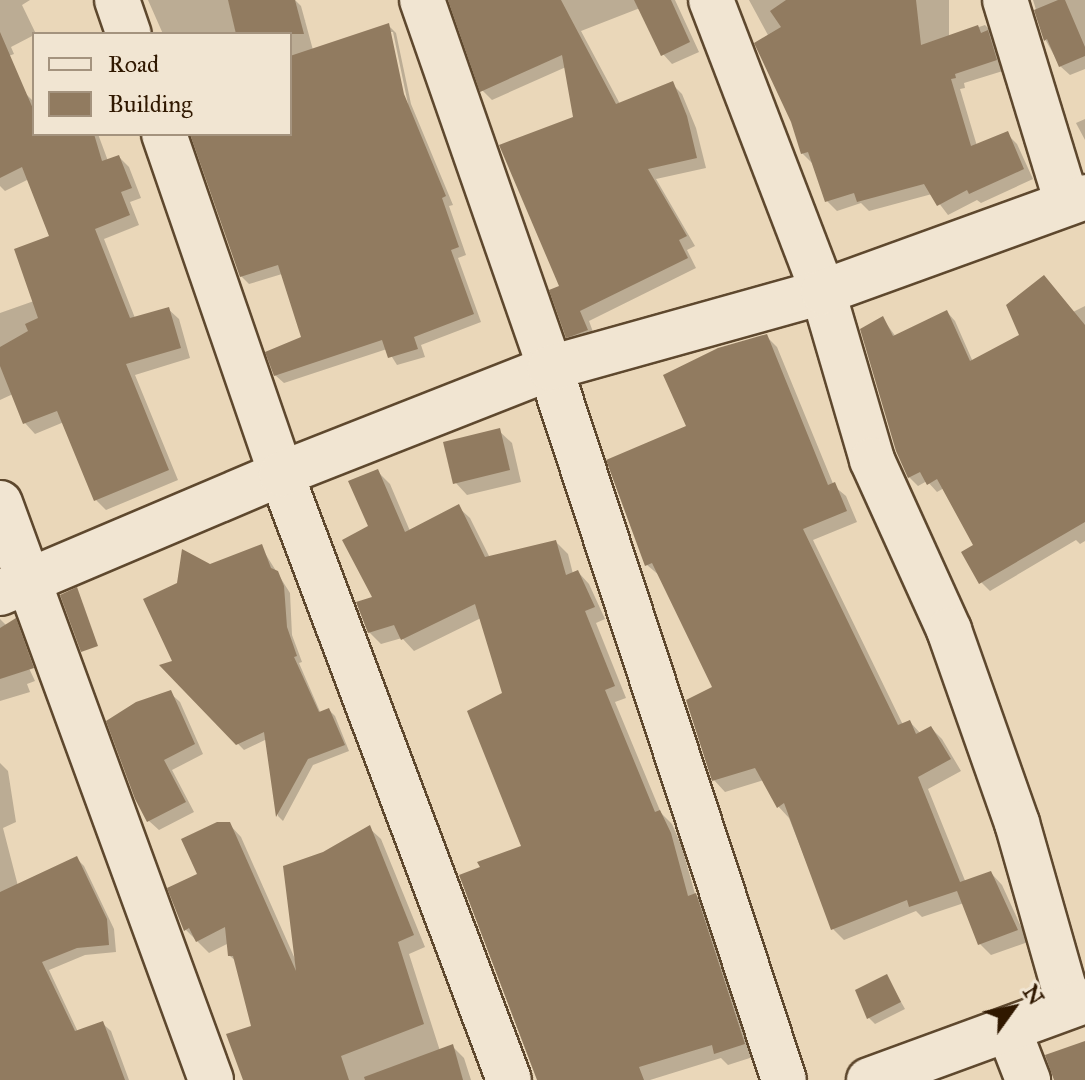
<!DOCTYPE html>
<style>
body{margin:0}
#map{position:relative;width:1085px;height:1080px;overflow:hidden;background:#ead7b9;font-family:"IM FELL Great Primer",serif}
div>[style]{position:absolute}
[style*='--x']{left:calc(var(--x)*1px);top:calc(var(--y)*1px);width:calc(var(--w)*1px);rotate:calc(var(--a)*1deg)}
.shadow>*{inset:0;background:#0003}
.building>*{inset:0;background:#917b60}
.roads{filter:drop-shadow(2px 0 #5e482e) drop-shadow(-2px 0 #5e482e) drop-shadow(0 2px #5e482e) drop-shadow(0 -2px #5e482e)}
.minor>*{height:44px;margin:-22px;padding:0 22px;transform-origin:22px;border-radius:22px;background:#f1e5d2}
span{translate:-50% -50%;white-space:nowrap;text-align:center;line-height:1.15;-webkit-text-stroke:7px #f1e5d2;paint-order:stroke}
.legend{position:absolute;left:32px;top:32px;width:260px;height:104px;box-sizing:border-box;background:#f1e5d2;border:2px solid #a4937e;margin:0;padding:10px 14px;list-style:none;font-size:24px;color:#301800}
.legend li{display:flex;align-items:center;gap:16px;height:40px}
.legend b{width:40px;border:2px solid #a4937e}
.north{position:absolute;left:973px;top:968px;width:80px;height:80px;-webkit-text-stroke:6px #f1e5d2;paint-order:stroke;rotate:57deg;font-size:22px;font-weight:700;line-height:32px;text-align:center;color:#301800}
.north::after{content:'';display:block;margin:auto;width:28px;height:36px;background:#301800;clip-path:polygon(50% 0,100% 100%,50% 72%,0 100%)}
</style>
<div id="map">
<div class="shadow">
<i style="clip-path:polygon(0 0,30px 0,22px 5px,36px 34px,11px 47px,14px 54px,0 59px)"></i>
<i style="clip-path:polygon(evenodd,148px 0,295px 0,301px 6px,313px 50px,388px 25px,396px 33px,411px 104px,453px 205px,449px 206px,466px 255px,458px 258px,481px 322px,421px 345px,425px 357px,397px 365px,387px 349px,284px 383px,275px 375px,303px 339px,282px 274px,249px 284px,241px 276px,193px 134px,290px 134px,290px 34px,163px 34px,148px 0,389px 32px,393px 32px,408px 104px,404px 105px,389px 32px)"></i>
<i style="clip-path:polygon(451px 0,675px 0,699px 52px,672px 64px,663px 54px,640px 8px,581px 31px,620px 104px,672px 84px,682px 94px,696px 128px,706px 168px,656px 179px,695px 246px,687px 250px,696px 268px,589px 321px,596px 340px,578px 346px,568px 337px,562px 287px,575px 118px,566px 67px,492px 100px,482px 90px)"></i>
<i style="clip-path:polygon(749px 0,949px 0,949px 37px,985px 25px,995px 35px,1006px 70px,964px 83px,965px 88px,960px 89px,977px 146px,1007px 134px,1017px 144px,1033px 179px,981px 203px,977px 200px,948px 215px,932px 194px,869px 211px,861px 203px,837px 211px,827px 201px,812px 163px,802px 153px,769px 37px)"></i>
<i style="clip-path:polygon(1033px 0,1085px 0,1085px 69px,1070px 75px,1060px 66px,1045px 39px)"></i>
<i style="clip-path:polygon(25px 93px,34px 102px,34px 134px,98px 134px,108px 161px,119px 157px,129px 167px,141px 198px,130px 202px,139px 225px,104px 239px,135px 318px,168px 309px,179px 319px,190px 358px,135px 375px,178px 480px,106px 510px,96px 500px,64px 422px,35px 434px,25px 423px,13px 394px,0 400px,0 313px,34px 301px,51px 237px,29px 179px,5px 191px,0 186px,0 104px)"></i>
<i style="clip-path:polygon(1085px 119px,1085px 140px,1076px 123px)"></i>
<i style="clip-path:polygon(1085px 306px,1085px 541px,1080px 544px,1076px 540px,990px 591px,981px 582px,976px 546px,944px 488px,937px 492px,927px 481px,918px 486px,909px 477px,883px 319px,896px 337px,947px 312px,955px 321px,973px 362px)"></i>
<i style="clip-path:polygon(766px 336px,777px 347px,834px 486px,846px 496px,857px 522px,813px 540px,903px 725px,910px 722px,921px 734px,931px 728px,942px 739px,961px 771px,928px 789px,966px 883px,991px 873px,1002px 885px,1028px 942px,991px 955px,980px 944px,964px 903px,922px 917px,916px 911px,844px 940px,833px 929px,789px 818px,778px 806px,764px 780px,725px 792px,714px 780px,715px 688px,660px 576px,647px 565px,609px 461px,689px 428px)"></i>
<i style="clip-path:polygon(499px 431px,512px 443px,521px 482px,467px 495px,455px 482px)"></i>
<i style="clip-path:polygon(378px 472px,390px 484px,410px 531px,458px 507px,470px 518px,490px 558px,556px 542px,568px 554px,573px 574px,578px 572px,589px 584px,605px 619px,596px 623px,626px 698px,615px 702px,661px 813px,672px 824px,682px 847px,695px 894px,708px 907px,756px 1056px,728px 1065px,721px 1058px,650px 1080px,538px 1080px,523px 847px,504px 694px,481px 618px,414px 651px,402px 638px,381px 644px,369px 632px,375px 599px,370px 527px)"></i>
<i style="clip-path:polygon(261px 547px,290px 593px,292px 635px,302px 662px,299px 663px,321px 714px,329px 710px,335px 716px,349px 751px,313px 765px,283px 821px,278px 816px,267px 739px,244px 750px,162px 666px,175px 663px,210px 567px)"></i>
<i style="clip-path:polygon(0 619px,11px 630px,35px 681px,27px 684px,30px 692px,0 701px)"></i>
<i style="clip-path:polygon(170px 693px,180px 702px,203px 754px,172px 770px,194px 812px,159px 830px,149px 821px)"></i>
<i style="clip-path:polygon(0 763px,8px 771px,16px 822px,3px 828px,18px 886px,76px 858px,84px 866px,114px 929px,116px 952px,85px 955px,49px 970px,78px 1032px,103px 1024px,111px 1031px,129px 1080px,0 1080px)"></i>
<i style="clip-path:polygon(229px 824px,241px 837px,295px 959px,324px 854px,369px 828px,381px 839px,425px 947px,409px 954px,440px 1051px,452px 1046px,464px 1058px,471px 1080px,245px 1080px,253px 1027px,237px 962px,230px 956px,229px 943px,209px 953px,186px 930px,200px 875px)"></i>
<i style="clip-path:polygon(887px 977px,905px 1009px,875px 1024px,869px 1018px)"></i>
</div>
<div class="building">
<i style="clip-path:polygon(228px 0,295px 0,304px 34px,236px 34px)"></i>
<i style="clip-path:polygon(448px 0,561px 0,616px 104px,673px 81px,687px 116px,697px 158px,648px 169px,687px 236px,679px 240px,688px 258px,580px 311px,588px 330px,572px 336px,566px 338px,549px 290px,559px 286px,499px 145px,573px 117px,562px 55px,480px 92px)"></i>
<i style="clip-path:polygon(634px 0,671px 0,690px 42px,661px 56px)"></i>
<i style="clip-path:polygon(786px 0,916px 0,921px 45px,978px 25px,981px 33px,988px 30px,997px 60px,955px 74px,956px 78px,951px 79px,971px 146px,1008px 131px,1024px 169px,969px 194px,967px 190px,937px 206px,924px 184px,857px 202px,854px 193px,825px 202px,808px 152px,801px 154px,791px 122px,754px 43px,781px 27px,770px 11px)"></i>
<i style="clip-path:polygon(1058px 0,1065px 0,1085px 47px,1085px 56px,1059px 67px,1047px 39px,1044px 41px,1034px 10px)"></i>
<i style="clip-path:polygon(389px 23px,404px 94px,446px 196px,442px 198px,459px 247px,451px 250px,474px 314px,414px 337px,418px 349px,388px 358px,382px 340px,274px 376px,265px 352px,301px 337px,278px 265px,240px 277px,190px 134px,290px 134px,290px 56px)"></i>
<i style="clip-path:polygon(0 32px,34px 111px,34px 134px,94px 134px,102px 161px,119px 155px,132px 188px,121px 192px,130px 215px,95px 229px,130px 318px,169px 307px,181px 348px,126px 364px,169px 470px,94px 501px,57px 411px,23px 424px,0 366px,0 347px,28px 331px,25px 324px,38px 318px,14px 249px,49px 236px,22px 167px,0 178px)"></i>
<i style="clip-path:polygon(1044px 275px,1085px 325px,1085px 522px,979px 584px,961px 552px,973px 545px,937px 479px,927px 485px,920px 472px,908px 478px,896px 451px,860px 329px,883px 316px,893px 336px,947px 310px,970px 361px,1019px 335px,1006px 305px)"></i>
<i style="clip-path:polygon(767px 334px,828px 485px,835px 482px,847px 511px,803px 529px,898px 725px,910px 720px,916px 734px,931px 726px,951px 759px,918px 777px,960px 882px,991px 871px,1018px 930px,978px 945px,957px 891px,909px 907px,907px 900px,831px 930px,784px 803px,777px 808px,755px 768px,712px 781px,686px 700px,712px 687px,652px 563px,645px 566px,606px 460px,686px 426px,663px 375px,718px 348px)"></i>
<i style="clip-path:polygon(500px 428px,510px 470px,453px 484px,443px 442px)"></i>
<i style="clip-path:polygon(378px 469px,405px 532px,459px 504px,485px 557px,556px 540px,566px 575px,578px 570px,595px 607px,585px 611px,615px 686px,605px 690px,655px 812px,660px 810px,671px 833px,688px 896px,696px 893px,745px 1044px,714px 1054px,712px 1045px,639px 1067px,644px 1080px,537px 1080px,459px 875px,480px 867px,477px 862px,521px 846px,467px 711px,502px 693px,475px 604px,401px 640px,394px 625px,368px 633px,356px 602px,372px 597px,342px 540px,368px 526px,348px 481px)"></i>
<i style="clip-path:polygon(262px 544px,271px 568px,278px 571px,284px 586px,287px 627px,297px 656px,294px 657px,319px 712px,329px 708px,345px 745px,308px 759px,276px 817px,264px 732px,236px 745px,159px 665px,172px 661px,143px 599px,177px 583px,182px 549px,210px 564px)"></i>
<i style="clip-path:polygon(77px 587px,98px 646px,81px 652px,60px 595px)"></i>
<i style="clip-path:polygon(16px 618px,34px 668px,0 679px,0 628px)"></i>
<i style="clip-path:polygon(171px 690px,195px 744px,164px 760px,186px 802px,147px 822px,135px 799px,106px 721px,136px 702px)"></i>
<i style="clip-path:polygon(217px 822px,230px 822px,296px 971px,283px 866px,323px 852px,370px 825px,414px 935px,398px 942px,424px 1024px,341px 1056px,349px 1080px,243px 1080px,226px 1034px,251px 1026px,233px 956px,228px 956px,225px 927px,196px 942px,189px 928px,184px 931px,167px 888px,197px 874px,181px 839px)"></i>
<i style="clip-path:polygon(77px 856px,107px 919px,109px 945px,77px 948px,42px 962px,75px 1031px,103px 1021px,125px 1080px,0 1080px,0 892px)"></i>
<i style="clip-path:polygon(887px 974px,901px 1002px,867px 1019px,855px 990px)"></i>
<i style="clip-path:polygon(1085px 1041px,1085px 1080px,1054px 1080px,1045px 1055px)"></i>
<i style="clip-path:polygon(453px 1044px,463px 1080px,365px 1080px,364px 1077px)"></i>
</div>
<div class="roads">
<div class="minor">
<i style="--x:117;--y:0;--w:36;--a:71"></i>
<i style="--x:422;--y:0;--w:390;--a:70.8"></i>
<i style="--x:550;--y:368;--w:749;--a:71.81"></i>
<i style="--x:711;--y:0;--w:313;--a:69"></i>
<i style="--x:823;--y:292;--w:175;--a:73.7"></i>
<i style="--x:872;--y:460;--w:187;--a:65.6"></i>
<i style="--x:949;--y:630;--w:205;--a:70.6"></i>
<i style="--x:1017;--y:823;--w:190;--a:74.1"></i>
<i style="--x:1005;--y:0;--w:212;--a:73"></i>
<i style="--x:164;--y:134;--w:360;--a:71"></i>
<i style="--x:281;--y:474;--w:647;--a:69.38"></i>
<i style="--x:0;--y:503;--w:614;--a:69.91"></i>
<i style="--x:0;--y:593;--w:305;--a:-23"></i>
<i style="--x:281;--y:474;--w:289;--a:-21.5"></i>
<i style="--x:550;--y:368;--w:283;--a:-15.6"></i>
<i style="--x:823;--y:292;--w:279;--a:-19.9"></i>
<i style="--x:1009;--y:1031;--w:53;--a:68.8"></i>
<i style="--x:869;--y:1080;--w:230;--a:-20.1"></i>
</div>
</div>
<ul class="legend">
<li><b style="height:10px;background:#f1e5d2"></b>Road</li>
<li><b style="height:22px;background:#917b60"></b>Building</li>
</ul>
<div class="north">N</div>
</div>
